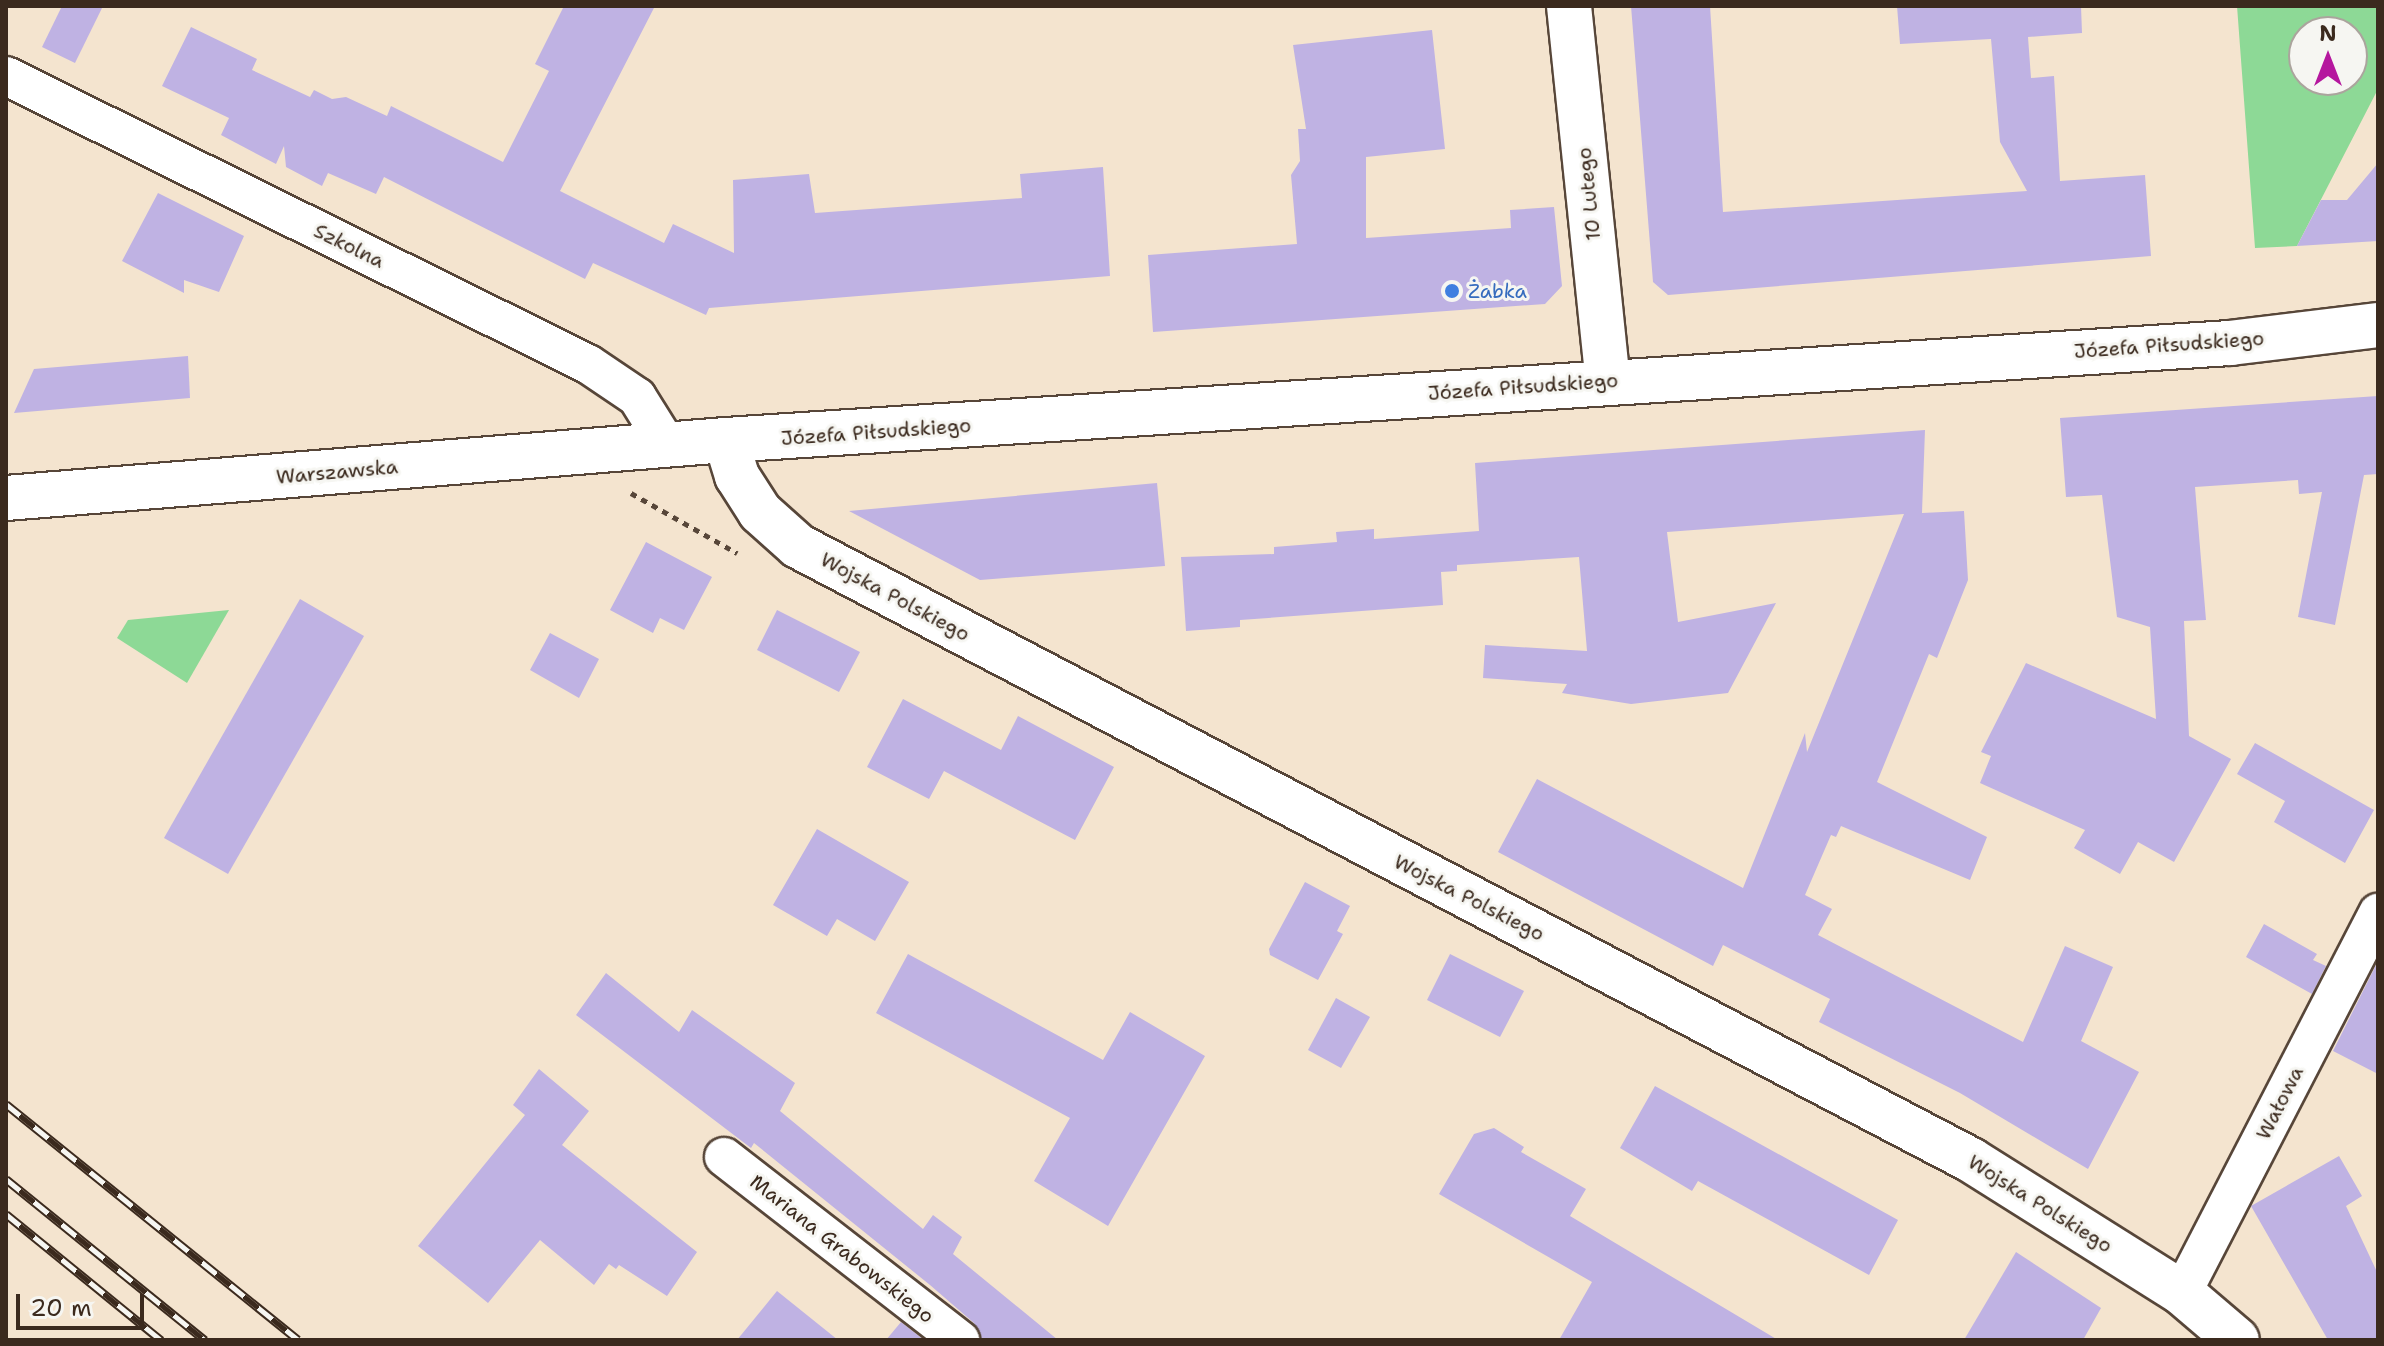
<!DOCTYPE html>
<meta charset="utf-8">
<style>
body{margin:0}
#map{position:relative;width:2384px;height:1346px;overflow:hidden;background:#f4e4cf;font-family:"Shantell Sans",sans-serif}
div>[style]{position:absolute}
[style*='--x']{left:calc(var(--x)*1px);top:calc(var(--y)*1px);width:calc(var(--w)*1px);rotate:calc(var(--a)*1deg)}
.green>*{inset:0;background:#8dd996}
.building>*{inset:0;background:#bfb2e3}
.path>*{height:5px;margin-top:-2.5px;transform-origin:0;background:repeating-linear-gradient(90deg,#574639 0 6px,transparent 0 12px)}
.roads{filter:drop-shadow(2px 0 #574639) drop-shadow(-2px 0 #574639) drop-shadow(0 2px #574639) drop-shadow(0 -2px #574639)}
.street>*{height:38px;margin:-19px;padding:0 19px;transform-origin:19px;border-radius:19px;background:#fff}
.secondary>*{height:44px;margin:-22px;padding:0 22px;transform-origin:22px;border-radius:22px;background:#fff}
.rail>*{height:9px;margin-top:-4.5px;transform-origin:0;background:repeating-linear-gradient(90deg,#f6f6f2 0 18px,#3b2a1e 0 36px);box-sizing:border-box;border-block:2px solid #3b2a1e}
.dots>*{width:22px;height:22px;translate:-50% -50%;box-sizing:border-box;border:4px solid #f6f6f2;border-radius:50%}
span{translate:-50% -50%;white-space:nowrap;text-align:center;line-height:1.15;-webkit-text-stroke:6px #f6f6f2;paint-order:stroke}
.street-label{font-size:20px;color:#3b2a1e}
.shop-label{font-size:20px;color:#366cbe}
.left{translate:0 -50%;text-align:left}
.frame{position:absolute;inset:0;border:8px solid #3b2a1e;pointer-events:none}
.north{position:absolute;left:2288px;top:16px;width:80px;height:80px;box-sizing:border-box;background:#f6f6f2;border:2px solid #aba49d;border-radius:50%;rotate:0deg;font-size:22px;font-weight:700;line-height:32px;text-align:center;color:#3b2a1e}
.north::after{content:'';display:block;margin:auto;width:28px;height:36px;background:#b5179e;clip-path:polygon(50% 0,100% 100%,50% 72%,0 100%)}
.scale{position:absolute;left:16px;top:1294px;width:128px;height:36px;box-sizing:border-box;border:4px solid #3b2a1e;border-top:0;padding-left:10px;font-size:24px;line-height:28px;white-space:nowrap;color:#3b2a1e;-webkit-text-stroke:6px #f6f6f2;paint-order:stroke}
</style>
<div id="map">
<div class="green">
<i style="clip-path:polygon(evenodd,2237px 6px,2378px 6px,2378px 89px,2297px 246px,2255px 248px,2237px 6px,2304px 32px,2352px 32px,2352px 80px,2304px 80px,2304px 32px)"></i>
<i style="clip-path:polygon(229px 610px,187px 683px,117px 638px,128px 620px)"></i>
</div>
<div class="building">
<i style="clip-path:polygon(62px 6px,103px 6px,75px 63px,42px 47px)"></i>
<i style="clip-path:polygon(564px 6px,655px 6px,560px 191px,664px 243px,673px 224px,734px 253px,733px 180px,809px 174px,815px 213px,1022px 198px,1020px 174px,1103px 167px,1110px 276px,709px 308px,706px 315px,593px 263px,585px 279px,384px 177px,376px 194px,328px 173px,322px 186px,286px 167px,284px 146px,276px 164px,221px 135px,229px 118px,162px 86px,191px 27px,257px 59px,252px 70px,310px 97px,314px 90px,332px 99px,346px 97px,387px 116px,391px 106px,503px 162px,549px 71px,535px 64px)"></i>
<i style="clip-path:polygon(1631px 6px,1710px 6px,1723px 212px,2027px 191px,2000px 142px,1991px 39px,1900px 44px,1897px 6px,2081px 6px,2082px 33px,2028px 37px,2031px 78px,2054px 76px,2060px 181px,2145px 175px,2151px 256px,1668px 295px,1653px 282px)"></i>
<i style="clip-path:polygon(1432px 30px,1445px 149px,1366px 157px,1366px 238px,1511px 228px,1510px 210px,1554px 207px,1562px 286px,1545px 304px,1153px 332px,1148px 255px,1297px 244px,1291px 175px,1300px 161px,1298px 129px,1306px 129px,1293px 45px)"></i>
<i style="clip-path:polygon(2378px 163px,2378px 241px,2297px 246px,2321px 200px,2347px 200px)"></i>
<i style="clip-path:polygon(158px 193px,244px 236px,219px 292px,184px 280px,184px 293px,122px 261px)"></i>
<i style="clip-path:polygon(188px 356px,190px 398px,14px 413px,34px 369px)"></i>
<i style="clip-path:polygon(2378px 396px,2378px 474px,2364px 475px,2335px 625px,2298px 617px,2322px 492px,2299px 494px,2298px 480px,2195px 487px,2206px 620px,2184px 621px,2189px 736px,2231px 759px,2174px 862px,2138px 842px,2120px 874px,2074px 848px,2085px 830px,1980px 783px,1991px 756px,1981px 752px,2026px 663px,2156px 719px,2150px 627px,2117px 617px,2102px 495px,2066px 497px,2060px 418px)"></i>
<i style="clip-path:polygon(1925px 430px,1922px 513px,1964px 511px,1968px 580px,1937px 658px,1929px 654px,1877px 782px,1987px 837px,1970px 880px,1841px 826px,1836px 837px,1831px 835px,1805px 895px,1832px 909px,1818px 935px,2023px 1042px,2065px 946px,2113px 967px,2081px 1041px,2139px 1072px,2088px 1169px,1960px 1093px,1819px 1022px,1830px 999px,1723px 945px,1713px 966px,1498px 852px,1537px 779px,1743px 888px,1805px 733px,1807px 752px,1904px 514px,1667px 532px,1678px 622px,1776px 603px,1728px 693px,1631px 704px,1562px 693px,1567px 684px,1483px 678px,1485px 645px,1587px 651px,1579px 557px,1457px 565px,1457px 571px,1441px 572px,1443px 605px,1240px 620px,1240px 627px,1186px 631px,1181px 557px,1274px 554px,1274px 547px,1337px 542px,1336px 532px,1374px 529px,1374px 539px,1479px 531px,1475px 463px)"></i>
<i style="clip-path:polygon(1157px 483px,1165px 566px,980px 580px,849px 511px)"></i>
<i style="clip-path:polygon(646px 542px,712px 577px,684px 630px,660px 618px,653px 633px,610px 610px)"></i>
<i style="clip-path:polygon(300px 599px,364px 636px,228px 874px,164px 838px)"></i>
<i style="clip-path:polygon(777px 610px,860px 652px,839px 692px,757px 650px)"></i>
<i style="clip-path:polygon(550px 633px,599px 659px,579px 698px,530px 670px)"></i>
<i style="clip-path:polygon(903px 699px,1001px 750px,1018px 716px,1114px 767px,1075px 840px,944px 771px,929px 799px,867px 767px)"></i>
<i style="clip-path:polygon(2255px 743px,2374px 810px,2345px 863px,2274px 822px,2285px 801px,2237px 774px)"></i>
<i style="clip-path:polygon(817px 829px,909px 882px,875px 941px,837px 919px,827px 936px,773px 905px)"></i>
<i style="clip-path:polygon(1305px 882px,1350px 906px,1337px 931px,1343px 934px,1318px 980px,1270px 955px,1269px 949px)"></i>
<i style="clip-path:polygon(2264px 924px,2317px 954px,2313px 960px,2326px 966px,2312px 994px,2246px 957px)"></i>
<i style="clip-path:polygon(908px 954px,1103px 1060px,1130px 1012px,1205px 1056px,1108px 1226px,1034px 1181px,1070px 1118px,876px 1013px)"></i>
<i style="clip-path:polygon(1450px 954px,1524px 991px,1500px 1037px,1427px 1000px)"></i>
<i style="clip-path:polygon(2378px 961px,2378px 1074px,2333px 1051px)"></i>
<i style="clip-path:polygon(606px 973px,679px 1032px,692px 1010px,795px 1083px,780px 1111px,923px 1229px,933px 1215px,962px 1237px,953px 1254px,1058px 1340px,982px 1340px,974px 1323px,930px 1285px,754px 1143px,751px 1148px,576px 1015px)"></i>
<i style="clip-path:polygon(1336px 998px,1370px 1017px,1341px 1068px,1308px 1050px)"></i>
<i style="clip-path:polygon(539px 1069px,589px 1111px,562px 1145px,697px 1252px,667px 1296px,619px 1265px,616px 1269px,609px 1264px,594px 1285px,540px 1240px,488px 1303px,418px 1246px,525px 1115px,513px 1105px)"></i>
<i style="clip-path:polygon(1655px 1086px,1898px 1220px,1869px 1275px,1698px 1181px,1692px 1191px,1620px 1148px)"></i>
<i style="clip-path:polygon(1494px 1128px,1524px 1147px,1521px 1152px,1586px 1189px,1570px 1216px,1778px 1340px,1559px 1340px,1592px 1282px,1439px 1194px,1474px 1134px)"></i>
<i style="clip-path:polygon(2339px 1156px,2362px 1196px,2346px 1206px,2378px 1274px,2378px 1340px,2328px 1340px,2251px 1206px)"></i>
<i style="clip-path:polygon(2016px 1252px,2101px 1308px,2083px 1340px,1964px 1340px)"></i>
<i style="clip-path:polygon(777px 1291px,838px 1340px,737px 1340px)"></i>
<i style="clip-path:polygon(901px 1322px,924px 1340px,886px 1340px)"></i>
</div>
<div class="path">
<i style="--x:631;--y:493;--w:122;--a:29.5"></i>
</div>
<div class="roads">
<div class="street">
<i style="--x:6;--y:76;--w:649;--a:26.33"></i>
<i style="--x:588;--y:364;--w:59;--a:34"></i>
<i style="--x:637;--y:397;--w:57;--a:58"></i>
<i style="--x:724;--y:1157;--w:299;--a:37.8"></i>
<i style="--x:2182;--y:1293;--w:428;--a:-62.7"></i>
</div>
<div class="secondary">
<i style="--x:1569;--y:6;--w:378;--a:84.1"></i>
<i style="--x:726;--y:440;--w:38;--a:73"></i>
<i style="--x:737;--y:476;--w:43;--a:57.4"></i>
<i style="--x:760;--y:512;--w:51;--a:41.8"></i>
<i style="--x:798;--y:546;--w:1324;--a:27.63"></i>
<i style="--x:1971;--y:1160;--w:249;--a:32.2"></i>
<i style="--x:2182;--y:1293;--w:72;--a:40.5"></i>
<i style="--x:6;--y:498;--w:722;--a:-4.61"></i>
<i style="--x:726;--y:440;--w:1507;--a:-3.69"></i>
<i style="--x:2230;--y:343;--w:149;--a:-6.9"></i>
</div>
</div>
<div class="rail">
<i style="--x:6;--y:1104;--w:375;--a:38.9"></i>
<i style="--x:6;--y:1179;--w:256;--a:39"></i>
<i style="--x:6;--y:1214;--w:200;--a:39.1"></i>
</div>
<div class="dots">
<i style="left:1452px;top:291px;background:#3f7fe0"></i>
</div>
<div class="street-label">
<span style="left:1589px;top:194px;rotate:-96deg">10 Lutego</span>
<span style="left:349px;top:246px;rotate:26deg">Szkolna</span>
<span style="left:2169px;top:345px;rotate:-4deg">Józefa Piłsudskiego</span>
<span style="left:1523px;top:387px;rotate:-4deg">Józefa Piłsudskiego</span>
<span style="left:876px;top:432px;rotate:-4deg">Józefa Piłsudskiego</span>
<span style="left:337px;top:472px;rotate:-5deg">Warszawska</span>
<span style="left:895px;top:597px;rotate:28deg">Wojska Polskiego</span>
<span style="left:1469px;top:898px;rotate:27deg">Wojska Polskiego</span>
<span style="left:2280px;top:1103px;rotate:-63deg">Wałowa</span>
<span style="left:2040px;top:1204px;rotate:32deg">Wojska Polskiego</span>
<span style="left:842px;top:1249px;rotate:38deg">Mariana Grabowskiego</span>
</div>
<div class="shop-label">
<span class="left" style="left:1468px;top:291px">Żabka</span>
</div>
<div class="frame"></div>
<div class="north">N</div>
<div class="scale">20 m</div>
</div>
